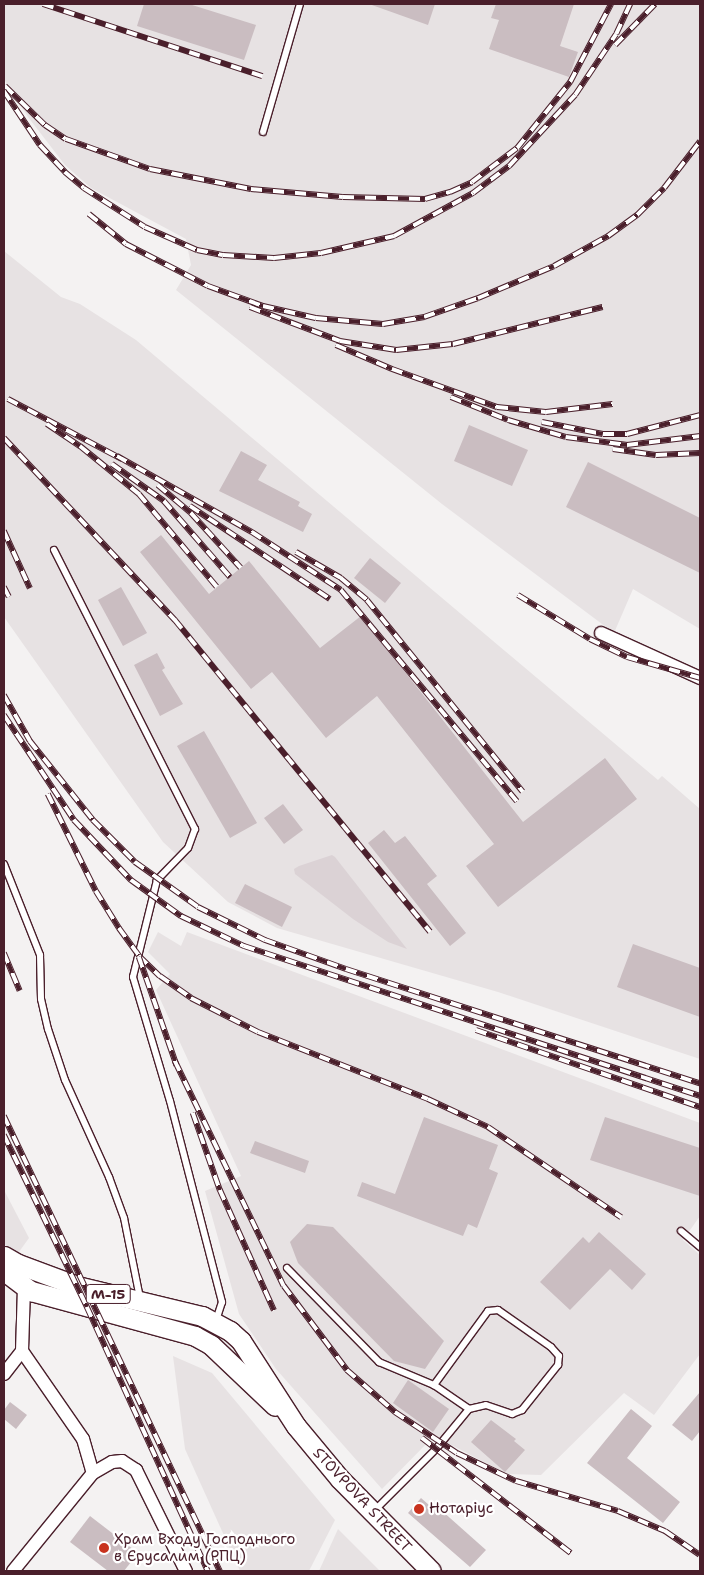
<!DOCTYPE html>
<meta charset="utf-8">
<style>
body{margin:0}
#map{position:relative;width:704px;height:1575px;overflow:hidden;background:#f4f2f2;font-family:"Shantell Sans",sans-serif}
div>[style]{position:absolute}
[style*='--x']{left:calc(var(--x)*1px);top:calc(var(--y)*1px);width:calc(var(--w)*1px);rotate:calc(var(--a)*1deg)}
.built>*{inset:0;background:#e7e2e3}
.green>*{inset:0;background:#dbd2d5}
.building>*{inset:0;background:#cabdc1}
.roads{filter:drop-shadow(1px 0 #4a1f2b) drop-shadow(-1px 0 #4a1f2b) drop-shadow(0 1px #4a1f2b) drop-shadow(0 -1px #4a1f2b)}
.service>*{height:6px;margin:-3px;padding:0 3px;transform-origin:3px;border-radius:3px;background:#fff}
.minor>*{height:12px;margin:-6px;padding:0 6px;transform-origin:6px;border-radius:6px;background:#fff}
.primary>*{height:19px;margin:-9.5px;padding:0 9.5px;transform-origin:9.5px;border-radius:9.5px;background:#fff}
.rail>*{height:5.5px;margin-top:-2.75px;transform-origin:0;background:repeating-linear-gradient(90deg,#fff 0 11px,#4a1f2b 0 22px);box-sizing:border-box;border-block:1px solid #4a1f2b}
.dots>*{width:14px;height:14px;translate:-50% -50%;box-sizing:border-box;border:2px solid #fff;border-radius:50%}
span{translate:-50% -50%;white-space:nowrap;text-align:center;line-height:1.15;-webkit-text-stroke:4.5px #fff;paint-order:stroke}
.shield-label span{padding:1px 4px;background:#fff;border:1px solid;border-radius:4px;-webkit-text-stroke-width:0}
.shield-label{font-size:14px;color:#4a1f2b;font-weight:700}
.street-label{font-size:15px;color:#4a1f2b}
.poi-label{font-size:15px;color:#4a1f2b}
.left{translate:0 -50%;text-align:left}
.frame{position:absolute;inset:0;border:5px solid #4a1f2b;pointer-events:none}
</style>
<div id="map">
<div class="built">
<i style="clip-path:polygon(4px 4px,700px 4px,700px 629px,633px 589px,614px 633px,442px 504px,176px 290px,191px 265px,186px 239px,91px 188px,65px 165px,28px 117px,4px 79px)"></i>
<i style="clip-path:polygon(4px 251px,61px 297px,80px 304px,136px 340px,658px 780px,662px 776px,700px 809px,700px 1059px,498px 992px,277px 928px,228px 902px,163px 842px,4px 617px)"></i>
<i style="clip-path:polygon(158px 932px,181px 946px,187px 932px,700px 1123px,700px 1216px,683px 1240px,700px 1255px,700px 1354px,654px 1415px,624px 1393px,541px 1475px,507px 1474px,434px 1436px,382px 1489px,276px 1369px,239px 1314px,205px 1191px,241px 1176px,156px 990px,170px 974px,148px 952px)"></i>
<i style="clip-path:polygon(4px 1190px,29px 1238px,16px 1256px,4px 1244px)"></i>
<i style="clip-path:polygon(173px 1356px,212px 1373px,335px 1520px,309px 1571px,240px 1571px,185px 1449px)"></i>
<i style="clip-path:polygon(338px 1529px,380px 1571px,319px 1571px)"></i>
</div>
<div class="green">
<i style="clip-path:polygon(332px 855px,335px 857px,407px 949px,388px 942px,353px 919px,295px 874px,294px 869px,299px 866px)"></i>
</div>
<div class="building">
<i style="clip-path:polygon(144px 4px,189px 4px,256px 25px,244px 60px,137px 26px)"></i>
<i style="clip-path:polygon(369px 4px,435px 4px,428px 25px)"></i>
<i style="clip-path:polygon(496px 4px,574px 4px,560px 46px,578px 52px,569px 77px,489px 49px,499px 20px,491px 18px)"></i>
<i style="clip-path:polygon(469px 425px,528px 450px,512px 486px,454px 461px)"></i>
<i style="clip-path:polygon(241px 451px,267px 465px,258px 480px,300px 502px,298px 506px,312px 514px,303px 532px,219px 491px)"></i>
<i style="clip-path:polygon(588px 462px,700px 518px,700px 573px,566px 507px)"></i>
<i style="clip-path:polygon(161px 535px,209px 594px,249px 561px,320px 648px,361px 616px,523px 822px,605px 758px,637px 799px,498px 907px,466px 866px,494px 844px,377px 696px,326px 738px,272px 672px,251px 689px,140px 552px)"></i>
<i style="clip-path:polygon(370px 558px,401px 583px,385px 603px,354px 578px)"></i>
<i style="clip-path:polygon(121px 587px,147px 633px,123px 646px,98px 600px)"></i>
<i style="clip-path:polygon(157px 653px,165px 668px,162px 670px,183px 704px,160px 716px,134px 665px)"></i>
<i style="clip-path:polygon(204px 731px,257px 823px,230px 838px,177px 746px)"></i>
<i style="clip-path:polygon(283px 804px,303px 830px,284px 844px,264px 818px)"></i>
<i style="clip-path:polygon(384px 830px,395px 843px,405px 836px,437px 876px,427px 884px,466px 933px,450px 946px,368px 843px)"></i>
<i style="clip-path:polygon(245px 884px,292px 907px,282px 927px,235px 903px)"></i>
<i style="clip-path:polygon(633px 944px,700px 968px,700px 1017px,617px 987px)"></i>
<i style="clip-path:polygon(424px 1117px,498px 1145px,489px 1169px,498px 1173px,477px 1228px,468px 1224px,463px 1236px,357px 1196px,362px 1182px,395px 1194px)"></i>
<i style="clip-path:polygon(605px 1117px,700px 1148px,700px 1196px,590px 1160px)"></i>
<i style="clip-path:polygon(255px 1141px,309px 1161px,305px 1173px,250px 1153px)"></i>
<i style="clip-path:polygon(307px 1224px,333px 1227px,444px 1341px,425px 1369px,394px 1361px,298px 1263px,290px 1242px)"></i>
<i style="clip-path:polygon(599px 1232px,646px 1274px,632px 1290px,610px 1269px,570px 1310px,540px 1282px,583px 1237px,589px 1243px)"></i>
<i style="clip-path:polygon(408px 1380px,449px 1409px,433px 1432px,393px 1403px)"></i>
<i style="clip-path:polygon(700px 1392px,700px 1431px,692px 1441px,672px 1425px)"></i>
<i style="clip-path:polygon(10px 1402px,27px 1415px,16px 1429px,4px 1419px,4px 1410px)"></i>
<i style="clip-path:polygon(631px 1409px,652px 1426px,627px 1458px,680px 1502px,663px 1523px,587px 1463px)"></i>
<i style="clip-path:polygon(491px 1420px,516px 1439px,514px 1441px,525px 1450px,505px 1472px,471px 1442px)"></i>
<i style="clip-path:polygon(421px 1498px,429px 1505px,432px 1502px,486px 1550px,470px 1567px,408px 1513px)"></i>
<i style="clip-path:polygon(90px 1516px,138px 1553px,124px 1571px,108px 1571px,70px 1542px)"></i>
</div>
<div class="roads">
<div class="service">
<i style="--x:263;--y:132;--w:133;--a:-73.9"></i>
<i style="--x:54;--y:550;--w:313;--a:63.2"></i>
<i style="--x:195;--y:829;--w:20;--a:110"></i>
<i style="--x:188;--y:848;--w:45;--a:134.1"></i>
<i style="--x:157;--y:880;--w:100;--a:103.9"></i>
<i style="--x:133;--y:977;--w:129;--a:73.4"></i>
<i style="--x:170;--y:1101;--w:208;--a:75.5"></i>
<i style="--x:222;--y:1302;--w:20;--a:108"></i>
<i style="--x:4;--y:864;--w:98;--a:68.4"></i>
<i style="--x:40;--y:955;--w:44;--a:88.7"></i>
<i style="--x:41;--y:999;--w:31;--a:77"></i>
<i style="--x:48;--y:1029;--w:54;--a:71.6"></i>
<i style="--x:65;--y:1080;--w:107;--a:65.6"></i>
<i style="--x:109;--y:1177;--w:44;--a:69.9"></i>
<i style="--x:124;--y:1218;--w:82;--a:78.7"></i>
<i style="--x:681;--y:1231;--w:25;--a:40"></i>
<i style="--x:287;--y:1268;--w:132;--a:45.6"></i>
<i style="--x:379;--y:1362;--w:60;--a:22.7"></i>
<i style="--x:434;--y:1385;--w:42;--a:34.4"></i>
<i style="--x:375;--y:1510;--w:86;--a:-45"></i>
<i style="--x:436;--y:1449;--w:52;--a:-50.5"></i>
<i style="--x:469;--y:1409;--w:17;--a:-13"></i>
<i style="--x:486;--y:1405;--w:28;--a:19"></i>
<i style="--x:512;--y:1414;--w:11;--a:-22"></i>
<i style="--x:522;--y:1410;--w:58;--a:-51.3"></i>
<i style="--x:558;--y:1365;--w:9;--a:-84"></i>
<i style="--x:559;--y:1356;--w:12;--a:-132"></i>
<i style="--x:551;--y:1347;--w:65;--a:-145.1"></i>
<i style="--x:498;--y:1310;--w:10;--a:174"></i>
<i style="--x:488;--y:1311;--w:92;--a:126.1"></i>
</div>
<div class="minor">
<i style="--x:601;--y:633;--w:109;--a:24.4"></i>
<i style="--x:22;--y:1351;--w:107;--a:55.3"></i>
<i style="--x:83;--y:1439;--w:35;--a:74"></i>
<i style="--x:93;--y:1473;--w:22;--a:-30"></i>
<i style="--x:112;--y:1462;--w:10;--a:-6"></i>
<i style="--x:122;--y:1461;--w:17;--a:33"></i>
<i style="--x:136;--y:1470;--w:113;--a:63.7"></i>
<i style="--x:4;--y:1374;--w:29;--a:-52"></i>
<i style="--x:22;--y:1351;--w:64;--a:-88.2"></i>
<i style="--x:13;--y:1571;--w:127;--a:-50.8"></i>
</div>
<div class="primary">
<i style="--x:4;--y:1256;--w:16;--a:30"></i>
<i style="--x:18;--y:1264;--w:63;--a:20.4"></i>
<i style="--x:77;--y:1286;--w:129;--a:13.5"></i>
<i style="--x:202;--y:1316;--w:32;--a:28"></i>
<i style="--x:230;--y:1331;--w:15;--a:42"></i>
<i style="--x:241;--y:1341;--w:101;--a:57.1"></i>
<i style="--x:296;--y:1426;--w:69;--a:50.3"></i>
<i style="--x:340;--y:1479;--w:129;--a:45.3"></i>
<i style="--x:4;--y:1271;--w:34;--a:37"></i>
<i style="--x:31;--y:1291;--w:170;--a:15.3"></i>
<i style="--x:195;--y:1336;--w:18;--a:29"></i>
<i style="--x:211;--y:1345;--w:88;--a:43.6"></i>
</div>
</div>
<div class="rail">
<i style="--x:43;--y:4;--w:231;--a:18.2"></i>
<i style="--x:615;--y:45;--w:57;--a:-45.7"></i>
<i style="--x:5;--y:86;--w:56;--a:44.3"></i>
<i style="--x:45;--y:125;--w:25;--a:34"></i>
<i style="--x:66;--y:139;--w:89;--a:19.7"></i>
<i style="--x:150;--y:169;--w:103;--a:11.2"></i>
<i style="--x:251;--y:189;--w:92;--a:5"></i>
<i style="--x:343;--y:197;--w:82;--a:1.4"></i>
<i style="--x:425;--y:199;--w:26;--a:-16"></i>
<i style="--x:450;--y:192;--w:24;--a:-24"></i>
<i style="--x:472;--y:182;--w:56;--a:-37.1"></i>
<i style="--x:517;--y:148;--w:85;--a:-51.2"></i>
<i style="--x:570;--y:82;--w:88;--a:-62.3"></i>
<i style="--x:4;--y:91;--w:65;--a:56.3"></i>
<i style="--x:40;--y:145;--w:37;--a:47"></i>
<i style="--x:65;--y:172;--w:25;--a:40"></i>
<i style="--x:84;--y:188;--w:72;--a:32.6"></i>
<i style="--x:145;--y:227;--w:57;--a:23.9"></i>
<i style="--x:197;--y:250;--w:26;--a:11"></i>
<i style="--x:223;--y:255;--w:51;--a:3.4"></i>
<i style="--x:274;--y:258;--w:47;--a:-6.1"></i>
<i style="--x:321;--y:253;--w:75;--a:-13.1"></i>
<i style="--x:394;--y:236;--w:90;--a:-28.6"></i>
<i style="--x:473;--y:193;--w:45;--a:-36.9"></i>
<i style="--x:509;--y:166;--w:97;--a:-47.1"></i>
<i style="--x:575;--y:95;--w:73;--a:-56.1"></i>
<i style="--x:616;--y:34;--w:33;--a:-65"></i>
<i style="--x:89;--y:214;--w:48;--a:39"></i>
<i style="--x:126;--y:244;--w:92;--a:27.1"></i>
<i style="--x:208;--y:286;--w:59;--a:20"></i>
<i style="--x:263;--y:306;--w:54;--a:12.8"></i>
<i style="--x:316;--y:318;--w:67;--a:5.1"></i>
<i style="--x:383;--y:324;--w:42;--a:-9.7"></i>
<i style="--x:424;--y:317;--w:57;--a:-19.4"></i>
<i style="--x:478;--y:298;--w:82;--a:-22.8"></i>
<i style="--x:554;--y:266;--w:62;--a:-29.1"></i>
<i style="--x:608;--y:236;--w:36;--a:-36"></i>
<i style="--x:637;--y:215;--w:38;--a:-45"></i>
<i style="--x:664;--y:188;--w:59;--a:-52.5"></i>
<i style="--x:250;--y:307;--w:96;--a:20.7"></i>
<i style="--x:340;--y:341;--w:57;--a:9.1"></i>
<i style="--x:396;--y:350;--w:57;--a:-6"></i>
<i style="--x:453;--y:344;--w:154;--a:-13.9"></i>
<i style="--x:336;--y:345;--w:61;--a:23.2"></i>
<i style="--x:392;--y:369;--w:112;--a:19.9"></i>
<i style="--x:497;--y:407;--w:49;--a:5.8"></i>
<i style="--x:546;--y:412;--w:67;--a:-6.8"></i>
<i style="--x:451;--y:397;--w:61;--a:22"></i>
<i style="--x:508;--y:420;--w:60;--a:16.3"></i>
<i style="--x:566;--y:437;--w:62;--a:7.5"></i>
<i style="--x:627;--y:445;--w:74;--a:-7"></i>
<i style="--x:8;--y:399;--w:129;--a:27.8"></i>
<i style="--x:542;--y:422;--w:62;--a:11.1"></i>
<i style="--x:603;--y:434;--w:24;--a:0"></i>
<i style="--x:627;--y:434;--w:75;--a:-14.6"></i>
<i style="--x:47;--y:424;--w:40;--a:34"></i>
<i style="--x:80;--y:446;--w:76;--a:39.1"></i>
<i style="--x:139;--y:494;--w:121;--a:50"></i>
<i style="--x:4;--y:438;--w:250;--a:46.8"></i>
<i style="--x:175;--y:620;--w:403;--a:50.7"></i>
<i style="--x:613;--y:449;--w:43;--a:7.9"></i>
<i style="--x:656;--y:455;--w:44;--a:-2.6"></i>
<i style="--x:117;--y:456;--w:155;--a:29.4"></i>
<i style="--x:252;--y:532;--w:106;--a:33.1"></i>
<i style="--x:341;--y:590;--w:275;--a:50.2"></i>
<i style="--x:112;--y:464;--w:64;--a:35.4"></i>
<i style="--x:164;--y:501;--w:101;--a:49"></i>
<i style="--x:158;--y:485;--w:43;--a:40.3"></i>
<i style="--x:191;--y:513;--w:74;--a:47.7"></i>
<i style="--x:190;--y:506;--w:168;--a:33.6"></i>
<i style="--x:4;--y:531;--w:63;--a:65.5"></i>
<i style="--x:296;--y:552;--w:52;--a:30"></i>
<i style="--x:341;--y:578;--w:34;--a:40"></i>
<i style="--x:367;--y:600;--w:247;--a:50.9"></i>
<i style="--x:4;--y:587;--w:11;--a:63"></i>
<i style="--x:518;--y:595;--w:84;--a:31.4"></i>
<i style="--x:590;--y:639;--w:41;--a:25.9"></i>
<i style="--x:627;--y:657;--w:76;--a:16"></i>
<i style="--x:4;--y:695;--w:53;--a:60.5"></i>
<i style="--x:30;--y:741;--w:101;--a:51.4"></i>
<i style="--x:93;--y:820;--w:59;--a:45"></i>
<i style="--x:135;--y:862;--w:77;--a:35.5"></i>
<i style="--x:198;--y:907;--w:75;--a:26.2"></i>
<i style="--x:265;--y:940;--w:86;--a:19.7"></i>
<i style="--x:346;--y:969;--w:372;--a:17.9"></i>
<i style="--x:4;--y:715;--w:126;--a:56.3"></i>
<i style="--x:74;--y:820;--w:83;--a:46.5"></i>
<i style="--x:131;--y:880;--w:62;--a:35.8"></i>
<i style="--x:181;--y:916;--w:70;--a:25.5"></i>
<i style="--x:244;--y:946;--w:480;--a:18.2"></i>
<i style="--x:48;--y:794;--w:108;--a:63.7"></i>
<i style="--x:96;--y:891;--w:44;--a:58.1"></i>
<i style="--x:119;--y:928;--w:34;--a:54"></i>
<i style="--x:139;--y:956;--w:29;--a:44"></i>
<i style="--x:160;--y:976;--w:38;--a:35"></i>
<i style="--x:191;--y:998;--w:75;--a:26.9"></i>
<i style="--x:258;--y:1032;--w:183;--a:21.5"></i>
<i style="--x:428;--y:1099;--w:66;--a:25"></i>
<i style="--x:488;--y:1127;--w:161;--a:34.1"></i>
<i style="--x:4;--y:953;--w:41;--a:67.2"></i>
<i style="--x:139;--y:957;--w:115;--a:70.8"></i>
<i style="--x:476;--y:1030;--w:237;--a:19"></i>
<i style="--x:175;--y:1061;--w:250;--a:64.2"></i>
<i style="--x:284;--y:1286;--w:105;--a:53.1"></i>
<i style="--x:347;--y:1370;--w:64;--a:41.2"></i>
<i style="--x:395;--y:1412;--w:74;--a:33.5"></i>
<i style="--x:457;--y:1453;--w:65;--a:25.4"></i>
<i style="--x:516;--y:1481;--w:106;--a:16.4"></i>
<i style="--x:618;--y:1511;--w:51;--a:23.1"></i>
<i style="--x:665;--y:1531;--w:42;--a:34.4"></i>
<i style="--x:193;--y:1113;--w:82;--a:70.7"></i>
<i style="--x:220;--y:1190;--w:132;--a:65.8"></i>
<i style="--x:4;--y:1116;--w:504;--a:64.61"></i>
<i style="--x:4;--y:1135;--w:191;--a:64.2"></i>
<i style="--x:87;--y:1307;--w:290;--a:65.4"></i>
<i style="--x:422;--y:1438;--w:188;--a:37.7"></i>
</div>
<div class="dots">
<i style="left:419px;top:1509px;background:#c8321e"></i>
<i style="left:104px;top:1548px;background:#c8321e"></i>
</div>
<div class="shield-label">
<span style="left:108px;top:1294px">М-15</span>
</div>
<div class="street-label">
<span style="left:362px;top:1500px;rotate:47deg">STOVPOVA STREET</span>
</div>
<div class="poi-label">
<span class="left" style="left:429px;top:1509px">Нотаріус</span>
<span class="left" style="left:114px;top:1548px">Храм Входу Господнього<br>в Єрусалим (РПЦ)</span>
</div>
<div class="frame"></div>
</div>
